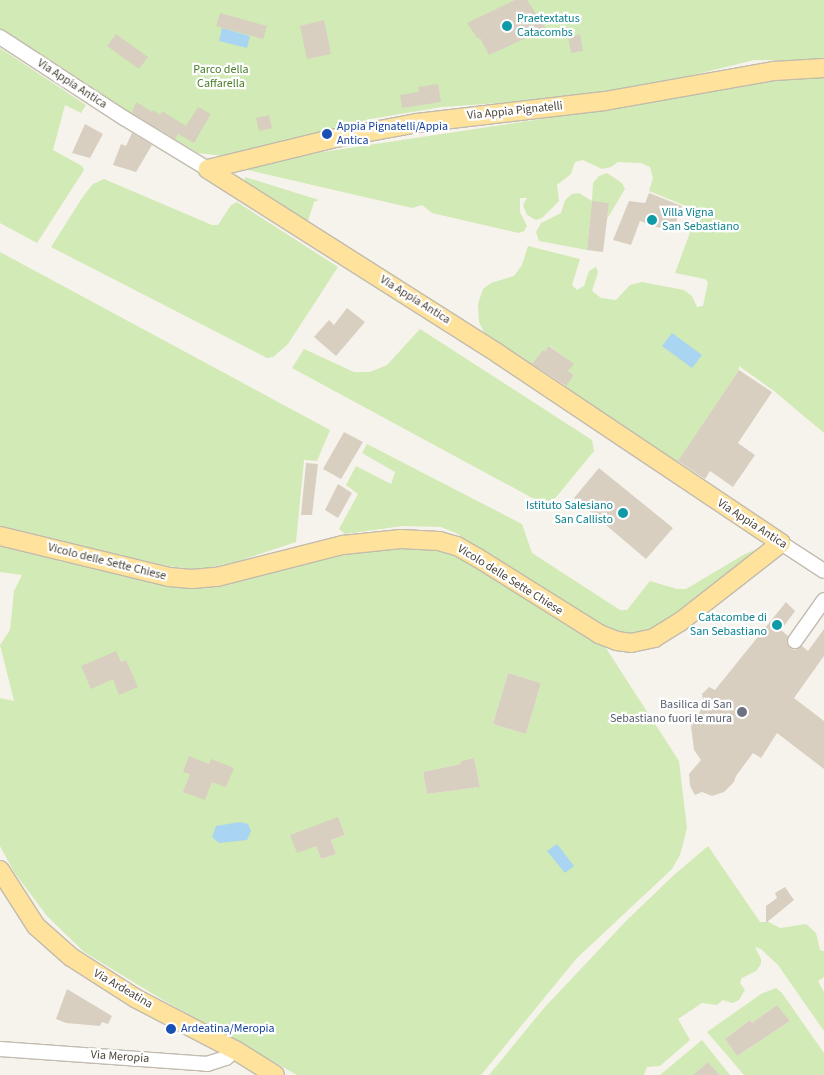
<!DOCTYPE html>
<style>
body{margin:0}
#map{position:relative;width:824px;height:1075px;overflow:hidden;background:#f6f3ec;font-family:"Source Sans 3",sans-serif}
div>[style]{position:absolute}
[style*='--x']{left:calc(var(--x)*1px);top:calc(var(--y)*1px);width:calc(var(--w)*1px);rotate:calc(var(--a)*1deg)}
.green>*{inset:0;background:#d2eab5}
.water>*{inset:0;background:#a9d4f2}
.building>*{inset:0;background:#d8cfc1}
.roads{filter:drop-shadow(1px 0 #c2bbae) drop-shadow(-1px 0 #c2bbae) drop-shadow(0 1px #c2bbae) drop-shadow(0 -1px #c2bbae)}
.minor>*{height:14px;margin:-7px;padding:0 7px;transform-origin:7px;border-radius:7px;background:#fff}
.major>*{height:18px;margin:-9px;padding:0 9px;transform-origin:9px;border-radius:9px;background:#ffe39c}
.dots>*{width:14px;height:14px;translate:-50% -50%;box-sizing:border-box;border:2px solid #fff;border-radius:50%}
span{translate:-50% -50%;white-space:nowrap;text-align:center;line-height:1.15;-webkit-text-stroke:4.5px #fff;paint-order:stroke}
.culture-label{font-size:12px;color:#0d838f}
.left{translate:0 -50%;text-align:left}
.right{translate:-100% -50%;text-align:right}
.park-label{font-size:12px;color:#4a7f2a}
.street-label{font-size:12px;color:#4b4439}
.transit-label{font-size:12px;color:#164399}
.worship-label{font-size:12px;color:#5b616d}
</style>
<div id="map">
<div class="green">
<i style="clip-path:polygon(0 0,824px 0,824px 61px,754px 60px,645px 87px,499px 103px,442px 107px,370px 119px,223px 156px,198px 153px,89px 88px,0 30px)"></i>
<i style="clip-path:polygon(0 48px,86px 105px,81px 113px,65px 105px,53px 150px,82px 166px,84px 170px,37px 243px,0 223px)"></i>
<i style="clip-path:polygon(812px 73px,824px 75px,824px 433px,774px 391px,739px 366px,739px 370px,677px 463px,561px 392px,574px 375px,568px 371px,573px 364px,550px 346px,545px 351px,543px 350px,529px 368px,485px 334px,479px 322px,478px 304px,483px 289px,491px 283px,514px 276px,522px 265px,528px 246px,580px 259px,572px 285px,577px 290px,584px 286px,589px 271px,596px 267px,598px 272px,592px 291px,601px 298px,616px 300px,630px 285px,642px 282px,684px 290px,692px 296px,697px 307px,703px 306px,708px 282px,705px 279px,675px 273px,698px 211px,649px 191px,653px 178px,650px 167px,641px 163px,618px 162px,611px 167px,602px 169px,583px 160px,575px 162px,571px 174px,557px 185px,559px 201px,542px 218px,536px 220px,527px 215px,523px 205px,527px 198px,520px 198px,520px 212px,527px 226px,524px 231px,519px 233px,432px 213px,422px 205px,412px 208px,248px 170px,250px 165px,329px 151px,535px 120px)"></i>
<i style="clip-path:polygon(607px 173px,622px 183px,625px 189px,607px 219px,609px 203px,592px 202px,587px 250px,539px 241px,536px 232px,541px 223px,561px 213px,565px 200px,572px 194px,579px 193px,592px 201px,593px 183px,599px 176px)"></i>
<i style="clip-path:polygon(245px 177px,319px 200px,314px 202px,307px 224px,244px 185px)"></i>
<i style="clip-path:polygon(104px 179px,212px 225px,218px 225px,231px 205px,237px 202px,338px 267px,288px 344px,273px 357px,267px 358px,51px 247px,84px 195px,93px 184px)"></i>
<i style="clip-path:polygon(0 252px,330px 430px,317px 461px,304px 460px,296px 542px,239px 561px,203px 569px,192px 569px,168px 566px,0 527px)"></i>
<i style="clip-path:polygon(420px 329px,592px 440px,594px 451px,553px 501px,542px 503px,536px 500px,292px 368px,304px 349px,354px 372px,370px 372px,387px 365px)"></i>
<i style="clip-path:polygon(367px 444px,522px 524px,532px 553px,620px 610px,627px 610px,650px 581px,677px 589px,686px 589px,745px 554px,757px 549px,765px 549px,696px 603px,651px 631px,624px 635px,612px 633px,577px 613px,456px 533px,441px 527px,403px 526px,345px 534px,339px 529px,358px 494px,346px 485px,356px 466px,391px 484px,395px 472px,362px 453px)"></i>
<i style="clip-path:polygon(evenodd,0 542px,48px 552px,54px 559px,61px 562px,72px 558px,168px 582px,366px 546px,454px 549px,602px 642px,679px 761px,687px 828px,680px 855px,672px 869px,577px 958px,481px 1075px,297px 1075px,158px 997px,84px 952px,47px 916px,14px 872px,0 846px,0 698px,14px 701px,0 645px,10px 630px,14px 591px,22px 575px,0 572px,0 542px,508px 673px,541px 683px,526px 734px,493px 724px,508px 673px,0 542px,474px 758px,480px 787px,427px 794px,423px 772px,461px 764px,461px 761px,474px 758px,0 542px,338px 818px,345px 835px,331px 840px,336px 854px,321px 859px,316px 846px,291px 835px,338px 818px)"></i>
<i style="clip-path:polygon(708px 846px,760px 922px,769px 922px,780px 928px,806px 924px,816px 933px,820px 950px,824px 951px,824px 977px,818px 981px,824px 992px,824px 1031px,778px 965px,761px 949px,755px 947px,761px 959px,761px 964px,756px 971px,742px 978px,740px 983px,745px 990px,739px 1000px,732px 1003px,723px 1000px,717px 1005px,702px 1003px,678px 1019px,690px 1040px,660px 1066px,647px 1067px,644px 1075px,489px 1075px,544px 1008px,627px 920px,675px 874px)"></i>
<i style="clip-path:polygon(evenodd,776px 988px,782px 993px,824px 1053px,824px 1075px,744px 1075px,707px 1032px,761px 994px,776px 988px,777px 1005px,790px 1021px,737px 1056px,725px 1039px,750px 1020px,752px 1023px,777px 1005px)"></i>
<i style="clip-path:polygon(702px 1040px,730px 1075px,720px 1075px,708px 1062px,693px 1075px,660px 1075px)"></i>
</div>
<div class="water">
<i style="clip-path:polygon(222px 28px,250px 36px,247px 48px,219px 41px)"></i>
<i style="clip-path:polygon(672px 333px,702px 355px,692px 368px,662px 346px)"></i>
<i style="clip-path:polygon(240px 822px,248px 824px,251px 831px,247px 840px,219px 843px,212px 837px,216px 826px)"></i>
<i style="clip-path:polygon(557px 844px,574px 866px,565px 873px,547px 851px)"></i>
</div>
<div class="building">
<i style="clip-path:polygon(515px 0,527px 0,546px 29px,489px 55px,480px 38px,478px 39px,467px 23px)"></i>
<i style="clip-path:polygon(220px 13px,267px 26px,263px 39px,216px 26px)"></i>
<i style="clip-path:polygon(324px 20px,331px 54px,307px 59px,300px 26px)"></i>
<i style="clip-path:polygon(116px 34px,148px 57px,139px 69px,107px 46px)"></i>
<i style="clip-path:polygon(580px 34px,583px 51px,571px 53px,568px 37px)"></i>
<i style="clip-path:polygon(438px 84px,441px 102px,402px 108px,400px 95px,419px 92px,418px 87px)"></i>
<i style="clip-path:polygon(136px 102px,152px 112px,153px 110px,160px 115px,162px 111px,186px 126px,198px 107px,211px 114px,194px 143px,178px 134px,175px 139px,132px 113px)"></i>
<i style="clip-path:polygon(269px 115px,272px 128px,259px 131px,256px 118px)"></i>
<i style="clip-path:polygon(85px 124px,103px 134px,90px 158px,72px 153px)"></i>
<i style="clip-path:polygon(132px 133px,152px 145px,136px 172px,113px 165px,121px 144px,126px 146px)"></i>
<i style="clip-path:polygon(649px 193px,682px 206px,674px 228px,662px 224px,660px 228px,640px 221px,631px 245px,613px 240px,629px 201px,645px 203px)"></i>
<i style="clip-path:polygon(592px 201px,609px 203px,603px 252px,587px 250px)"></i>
<i style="clip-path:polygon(347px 308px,365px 322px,336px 356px,314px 337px,329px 320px,334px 325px)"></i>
<i style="clip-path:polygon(549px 346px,574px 364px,568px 371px,574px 375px,566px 386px,532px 364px,543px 350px,545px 351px)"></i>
<i style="clip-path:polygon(739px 370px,772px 392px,738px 443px,755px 455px,733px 487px,710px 471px,705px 479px,678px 461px)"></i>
<i style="clip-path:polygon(344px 432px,363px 442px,341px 479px,323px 469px)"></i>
<i style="clip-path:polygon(306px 463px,318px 464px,312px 515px,301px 515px)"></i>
<i style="clip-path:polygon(599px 468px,673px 528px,646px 559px,574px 498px)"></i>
<i style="clip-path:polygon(338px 484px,352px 493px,338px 518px,325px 510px)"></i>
<i style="clip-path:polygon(786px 602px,795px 611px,781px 630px,788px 636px,787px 644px,790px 648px,795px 650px,802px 646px,808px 651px,824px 629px,824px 656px,794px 698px,824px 721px,824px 769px,777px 733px,761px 758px,753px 753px,736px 776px,734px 782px,724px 792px,712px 796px,702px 792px,695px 795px,690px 786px,689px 774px,701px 760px,694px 750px,691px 726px,704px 705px,702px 694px,709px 687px,715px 690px)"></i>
<i style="clip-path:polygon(116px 651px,121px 662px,126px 660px,138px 687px,119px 695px,113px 679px,91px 689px,81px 666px)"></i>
<i style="clip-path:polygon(508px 673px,541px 683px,526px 734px,493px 724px)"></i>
<i style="clip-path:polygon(189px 756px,209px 764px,211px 759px,234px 768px,226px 787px,212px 782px,205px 800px,183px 792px,190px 774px,183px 772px)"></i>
<i style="clip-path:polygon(474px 758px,480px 787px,427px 794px,423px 772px,461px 764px,461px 761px)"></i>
<i style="clip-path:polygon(338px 817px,345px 835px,331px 840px,336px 854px,321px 859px,316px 846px,297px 853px,290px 835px)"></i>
<i style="clip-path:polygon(785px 887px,794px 900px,766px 923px,766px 906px,777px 898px,775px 893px)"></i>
<i style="clip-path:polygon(67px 989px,112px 1016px,108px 1024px,102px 1022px,100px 1026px,66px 1023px,56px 1019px)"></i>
<i style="clip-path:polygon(777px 1005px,790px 1021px,737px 1056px,725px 1039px,750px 1020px,752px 1023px)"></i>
<i style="clip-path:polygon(708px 1062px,720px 1075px,693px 1075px)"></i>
</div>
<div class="roads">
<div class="minor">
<i style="--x:0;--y:37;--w:148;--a:33.2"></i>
<i style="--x:124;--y:118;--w:98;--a:31.3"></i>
<i style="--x:781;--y:543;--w:51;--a:33.1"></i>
<i style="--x:795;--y:641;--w:50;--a:-54.7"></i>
<i style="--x:0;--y:1049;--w:208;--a:4.1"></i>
<i style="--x:207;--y:1064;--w:20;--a:-18"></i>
<i style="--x:226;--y:1058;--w:12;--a:-42"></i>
</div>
<div class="major">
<i style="--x:208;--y:169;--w:127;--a:-13.7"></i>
<i style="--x:331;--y:139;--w:87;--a:-10.5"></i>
<i style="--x:417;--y:123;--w:189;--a:-6.7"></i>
<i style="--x:605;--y:101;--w:172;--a:-10.1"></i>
<i style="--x:774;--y:71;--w:50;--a:-3.4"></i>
<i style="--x:0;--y:536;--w:174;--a:13.6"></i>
<i style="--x:169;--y:577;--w:23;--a:5"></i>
<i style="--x:192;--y:579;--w:25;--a:-5"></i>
<i style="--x:217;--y:577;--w:130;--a:-14.3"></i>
<i style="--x:343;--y:545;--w:58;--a:-5.9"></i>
<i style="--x:401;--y:539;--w:38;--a:3"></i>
<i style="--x:439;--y:541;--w:19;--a:16"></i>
<i style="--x:457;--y:546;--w:24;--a:30"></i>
<i style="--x:478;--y:558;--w:143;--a:32.1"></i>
<i style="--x:599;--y:634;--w:19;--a:21"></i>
<i style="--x:617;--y:641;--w:14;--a:8"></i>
<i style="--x:631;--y:643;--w:24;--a:-12"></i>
<i style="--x:654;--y:638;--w:31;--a:-32"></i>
<i style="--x:680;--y:622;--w:128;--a:-38"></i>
<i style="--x:781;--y:543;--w:339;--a:-146.2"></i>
<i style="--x:499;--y:354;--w:345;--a:-147.6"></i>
<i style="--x:0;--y:870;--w:67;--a:57.3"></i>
<i style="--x:36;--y:926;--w:47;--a:41.5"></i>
<i style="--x:71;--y:957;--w:76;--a:32.6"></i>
<i style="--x:135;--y:998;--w:113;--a:27.5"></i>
<i style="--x:235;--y:1050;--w:47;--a:32"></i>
</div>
</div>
<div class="dots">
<i style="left:507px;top:26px;background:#0f9aa8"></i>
<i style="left:327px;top:134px;background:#1a4fb4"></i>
<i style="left:652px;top:220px;background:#0f9aa8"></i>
<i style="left:623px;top:513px;background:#0f9aa8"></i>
<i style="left:777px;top:625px;background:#0f9aa8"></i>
<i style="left:742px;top:712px;background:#6b7280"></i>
<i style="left:171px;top:1029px;background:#1a4fb4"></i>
</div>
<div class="culture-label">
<span class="left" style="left:517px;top:26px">Praetextatus<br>Catacombs</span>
<span class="left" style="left:662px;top:220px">Villa Vigna<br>San Sebastiano</span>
<span class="right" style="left:613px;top:513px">Istituto Salesiano<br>San Callisto</span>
<span class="right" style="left:767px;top:625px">Catacombe di<br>San Sebastiano</span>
</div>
<div class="park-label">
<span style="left:221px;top:77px">Parco della<br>Caffarella</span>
</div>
<div class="street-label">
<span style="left:72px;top:84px;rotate:33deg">Via Appia Antica</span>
<span style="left:515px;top:111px;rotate:-6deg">Via Appia Pignatelli</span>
<span style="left:415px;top:300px;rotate:32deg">Via Appia Antica</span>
<span style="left:752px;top:524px;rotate:33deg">Via Appia Antica</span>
<span style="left:107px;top:562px;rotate:14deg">Vicolo delle Sette Chiese</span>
<span style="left:510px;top:580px;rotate:32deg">Vicolo delle Sette Chiese</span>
<span style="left:123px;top:989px;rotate:30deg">Via Ardeatina</span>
<span style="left:120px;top:1057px;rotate:4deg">Via Meropia</span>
</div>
<div class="transit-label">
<span class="left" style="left:337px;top:134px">Appia Pignatelli/Appia<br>Antica</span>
<span class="left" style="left:181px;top:1029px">Ardeatina/Meropia</span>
</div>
<div class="worship-label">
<span class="right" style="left:732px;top:712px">Basilica di San<br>Sebastiano fuori le mura</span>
</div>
</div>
